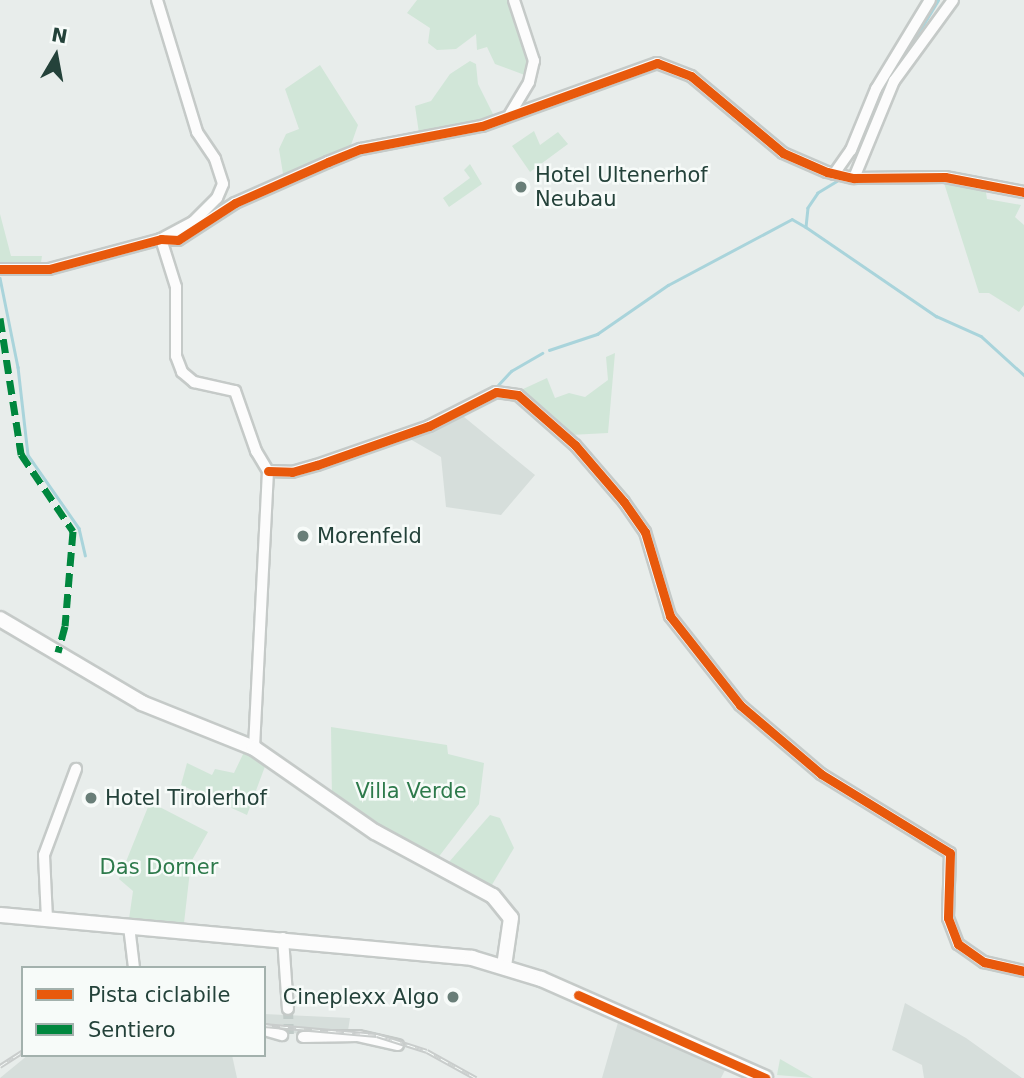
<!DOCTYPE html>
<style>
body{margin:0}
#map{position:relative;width:1024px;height:1078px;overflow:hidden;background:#e8edeb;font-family:"DejaVu Sans",sans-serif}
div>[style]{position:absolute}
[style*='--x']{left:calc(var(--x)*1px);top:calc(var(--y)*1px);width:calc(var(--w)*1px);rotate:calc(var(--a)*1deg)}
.built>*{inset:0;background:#d6dedb}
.green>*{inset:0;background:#d1e6d8}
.stream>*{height:2.5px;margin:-1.25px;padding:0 1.25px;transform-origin:1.25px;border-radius:1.25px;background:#a9d4db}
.street-tunnel>*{height:10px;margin-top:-5px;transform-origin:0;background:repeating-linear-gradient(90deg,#c1cbc8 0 10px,transparent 0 15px)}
.roads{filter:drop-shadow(2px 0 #c5cac8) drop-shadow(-2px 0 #c5cac8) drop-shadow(0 2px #c5cac8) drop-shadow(0 -2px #c5cac8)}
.street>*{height:10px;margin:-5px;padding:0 5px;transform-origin:5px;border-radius:5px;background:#fcfcfc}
.secondary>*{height:14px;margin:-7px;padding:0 7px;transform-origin:7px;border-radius:7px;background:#fcfcfc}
.rail>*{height:5px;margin-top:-2.5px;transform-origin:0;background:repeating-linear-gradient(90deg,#f7fbf9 0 8px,#c9cdcc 0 16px);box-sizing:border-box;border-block:2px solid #c9cdcc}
.quiet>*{height:7px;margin-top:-3.5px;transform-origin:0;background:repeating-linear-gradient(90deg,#00873e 0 14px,transparent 0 21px)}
.cycleway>*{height:9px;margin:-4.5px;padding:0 4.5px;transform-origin:4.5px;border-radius:4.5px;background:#e8590c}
.dots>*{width:19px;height:19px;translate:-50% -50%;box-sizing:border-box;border:4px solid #f7fbf9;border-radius:50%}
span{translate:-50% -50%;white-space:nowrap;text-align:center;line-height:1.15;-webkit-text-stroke:5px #f7fbf9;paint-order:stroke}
.poi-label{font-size:21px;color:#24423a}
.left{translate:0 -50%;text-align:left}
.right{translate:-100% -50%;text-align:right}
.park-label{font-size:21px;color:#2d7a4b}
.legend{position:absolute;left:21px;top:966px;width:245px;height:91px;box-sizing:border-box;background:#f7fbf9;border:2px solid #a3b1ad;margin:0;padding:9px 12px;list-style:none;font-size:21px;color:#24423a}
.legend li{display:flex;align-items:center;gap:14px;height:35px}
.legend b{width:35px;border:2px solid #a3b1ad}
.north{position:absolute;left:21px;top:21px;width:70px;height:70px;-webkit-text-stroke:5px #f7fbf9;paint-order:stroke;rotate:10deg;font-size:19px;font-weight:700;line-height:28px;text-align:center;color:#24423a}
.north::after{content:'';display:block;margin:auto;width:24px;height:32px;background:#24423a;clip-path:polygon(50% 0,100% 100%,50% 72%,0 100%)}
</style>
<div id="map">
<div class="built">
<i style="clip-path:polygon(458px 412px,535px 475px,501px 515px,446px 507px,441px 457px,410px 439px)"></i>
<i style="clip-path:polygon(905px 1003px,966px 1038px,1022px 1078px,924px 1078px,922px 1065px,892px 1050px)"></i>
<i style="clip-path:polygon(264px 1014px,350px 1018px,347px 1037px,264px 1031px)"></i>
<i style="clip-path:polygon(619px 1019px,726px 1068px,721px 1078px,602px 1078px)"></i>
<i style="clip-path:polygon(28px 1055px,232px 1055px,237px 1078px,0 1078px)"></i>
</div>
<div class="green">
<i style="clip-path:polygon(417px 0,514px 0,527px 35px,530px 77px,495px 64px,487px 47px,477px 50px,476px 34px,456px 49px,437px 50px,428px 43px,430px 28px,407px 13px)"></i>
<i style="clip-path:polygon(470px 61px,476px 64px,478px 84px,496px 120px,420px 140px,415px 106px,431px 101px,450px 74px)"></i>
<i style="clip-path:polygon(320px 65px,358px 125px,351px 145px,354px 152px,284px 180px,279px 149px,286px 134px,299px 129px,285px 89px)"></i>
<i style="clip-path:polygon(534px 131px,540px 145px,558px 132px,568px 144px,530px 172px,512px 146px)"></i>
<i style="clip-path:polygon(470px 164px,482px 184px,449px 207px,443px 198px,470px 178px,464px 170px)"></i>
<i style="clip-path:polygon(944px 183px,985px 186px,987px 199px,1021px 205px,1015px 217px,1024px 225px,1024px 305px,1019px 312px,989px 293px,979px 293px)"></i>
<i style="clip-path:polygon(0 214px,11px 256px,42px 256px,40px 269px,0 269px)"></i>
<i style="clip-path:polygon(615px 353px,608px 433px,570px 435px,521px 390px,547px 378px,555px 398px,569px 393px,585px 397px,608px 380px,606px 357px)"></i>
<i style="clip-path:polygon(331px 727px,447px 745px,448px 754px,484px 763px,479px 804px,434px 863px,332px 801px)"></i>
<i style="clip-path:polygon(246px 748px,267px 761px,247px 815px,181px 785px,187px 763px,212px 775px,215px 769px,234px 773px)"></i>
<i style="clip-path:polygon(150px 802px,208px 832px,191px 862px,184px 923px,129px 919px,133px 891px,119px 879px)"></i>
<i style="clip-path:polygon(490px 815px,500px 818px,514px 848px,487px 893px,442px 870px)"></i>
<i style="clip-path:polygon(780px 1059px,813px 1078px,777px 1075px)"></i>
</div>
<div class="stream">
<i style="--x:893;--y:75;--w:87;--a:-59"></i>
<i style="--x:876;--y:113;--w:28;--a:-67"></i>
<i style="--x:850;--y:171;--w:15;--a:-62"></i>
<i style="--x:841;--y:179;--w:27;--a:149"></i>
<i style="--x:818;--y:193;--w:18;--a:124"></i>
<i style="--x:808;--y:208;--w:19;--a:96"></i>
<i style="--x:806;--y:227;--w:158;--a:34.4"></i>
<i style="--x:936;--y:316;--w:49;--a:24"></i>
<i style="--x:981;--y:336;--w:58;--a:42.2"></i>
<i style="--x:0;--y:278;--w:91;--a:78.6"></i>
<i style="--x:18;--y:367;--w:89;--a:83.5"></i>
<i style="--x:28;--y:455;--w:89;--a:55.1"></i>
<i style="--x:79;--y:528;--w:28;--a:77"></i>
<i style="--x:549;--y:350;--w:51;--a:-18.4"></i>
<i style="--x:597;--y:334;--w:86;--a:-34.6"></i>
<i style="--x:668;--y:285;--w:140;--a:-28"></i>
<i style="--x:792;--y:219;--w:16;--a:30"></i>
<i style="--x:498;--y:385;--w:19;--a:-47"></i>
<i style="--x:511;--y:371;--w:36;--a:-30"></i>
</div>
<div class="street-tunnel">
<i style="--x:288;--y:1009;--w:27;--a:88"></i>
</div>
<div class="roads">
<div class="street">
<i style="--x:157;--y:0;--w:138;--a:73.1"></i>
<i style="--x:197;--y:132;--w:32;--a:56"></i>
<i style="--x:215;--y:159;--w:26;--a:72"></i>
<i style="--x:223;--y:184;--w:15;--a:113"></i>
<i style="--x:217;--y:198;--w:34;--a:135"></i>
<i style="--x:193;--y:222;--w:36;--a:152"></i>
<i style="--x:161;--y:239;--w:50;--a:72.6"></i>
<i style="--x:176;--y:287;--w:69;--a:90"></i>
<i style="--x:176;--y:356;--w:17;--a:69"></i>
<i style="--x:182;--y:372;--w:16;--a:40"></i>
<i style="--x:194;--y:382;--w:42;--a:12.4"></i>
<i style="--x:235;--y:391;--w:64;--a:70.7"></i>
<i style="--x:256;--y:451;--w:23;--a:59"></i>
<i style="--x:268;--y:471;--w:277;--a:92.9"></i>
<i style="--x:510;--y:114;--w:37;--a:-59"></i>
<i style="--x:529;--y:82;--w:22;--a:-77"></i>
<i style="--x:534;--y:61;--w:64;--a:-108.2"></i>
<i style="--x:834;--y:174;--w:29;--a:-55"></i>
<i style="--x:851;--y:150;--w:66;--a:-67.7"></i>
<i style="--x:876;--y:89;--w:104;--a:-58.8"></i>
<i style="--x:854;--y:178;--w:105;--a:-67.6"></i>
<i style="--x:894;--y:81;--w:100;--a:-53.9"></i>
<i style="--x:0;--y:269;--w:49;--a:0"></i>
<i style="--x:49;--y:269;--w:116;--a:-15"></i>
<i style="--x:161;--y:239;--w:17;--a:3"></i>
<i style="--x:178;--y:240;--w:68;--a:-33"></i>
<i style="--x:235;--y:203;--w:102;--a:-23.8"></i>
<i style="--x:328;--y:162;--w:35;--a:-22"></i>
<i style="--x:361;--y:149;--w:123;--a:-10.8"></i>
<i style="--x:482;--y:126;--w:186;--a:-19.8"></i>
<i style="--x:657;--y:63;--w:36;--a:21"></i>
<i style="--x:691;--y:76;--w:120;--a:39.9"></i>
<i style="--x:783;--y:153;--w:48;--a:23.4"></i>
<i style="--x:827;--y:172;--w:28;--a:13"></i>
<i style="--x:854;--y:178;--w:91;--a:-0.6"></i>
<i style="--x:945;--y:177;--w:80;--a:10.8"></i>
<i style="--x:268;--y:471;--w:24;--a:2"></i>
<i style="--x:292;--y:472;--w:26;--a:-16"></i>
<i style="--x:317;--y:465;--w:119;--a:-19.2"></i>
<i style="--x:429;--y:426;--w:75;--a:-26.9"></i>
<i style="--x:496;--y:392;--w:22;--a:8"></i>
<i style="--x:518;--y:395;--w:76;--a:41.3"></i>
<i style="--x:575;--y:445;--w:75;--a:49.3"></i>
<i style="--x:624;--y:502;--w:37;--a:55"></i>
<i style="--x:645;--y:532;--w:88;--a:73.4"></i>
<i style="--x:670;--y:616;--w:113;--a:51.8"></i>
<i style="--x:740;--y:705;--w:106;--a:40.4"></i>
<i style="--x:821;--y:774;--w:151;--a:31.5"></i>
<i style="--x:950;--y:853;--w:65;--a:91.8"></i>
<i style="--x:948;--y:918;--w:28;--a:69"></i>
<i style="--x:958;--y:944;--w:32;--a:35"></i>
<i style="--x:984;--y:962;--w:41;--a:12.7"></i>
<i style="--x:47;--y:919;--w:64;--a:-92.7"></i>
<i style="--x:44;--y:855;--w:92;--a:-69.6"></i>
<i style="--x:129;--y:926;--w:42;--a:83.2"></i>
<i style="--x:283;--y:938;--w:71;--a:86"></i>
<i style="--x:264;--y:1030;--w:19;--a:16"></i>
<i style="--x:303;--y:1037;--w:55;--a:-1"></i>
<i style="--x:358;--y:1036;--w:41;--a:12.7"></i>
</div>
<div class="secondary">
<i style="--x:0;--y:619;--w:165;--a:30.6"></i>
<i style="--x:142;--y:703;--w:121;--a:21.9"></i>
<i style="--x:254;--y:748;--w:147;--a:34.8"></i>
<i style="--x:375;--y:832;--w:134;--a:28.5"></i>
<i style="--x:493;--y:896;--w:28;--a:51"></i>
<i style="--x:511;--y:918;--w:49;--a:98.3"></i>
<i style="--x:0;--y:915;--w:474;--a:5.2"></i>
<i style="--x:472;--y:958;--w:72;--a:16.9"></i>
<i style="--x:541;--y:979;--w:245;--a:23.8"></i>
</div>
</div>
<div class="rail">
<i style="--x:264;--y:1025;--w:113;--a:5.1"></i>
<i style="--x:377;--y:1035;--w:52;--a:17.7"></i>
<i style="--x:427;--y:1051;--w:56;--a:28.9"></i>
<i style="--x:0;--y:1066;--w:27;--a:-33"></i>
</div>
<div class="quiet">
<i style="--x:0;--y:318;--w:138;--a:81.2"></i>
<i style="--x:21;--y:454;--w:93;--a:56"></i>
<i style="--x:73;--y:531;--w:95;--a:94.8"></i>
<i style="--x:65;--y:626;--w:27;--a:105"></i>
</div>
<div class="cycleway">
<i style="--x:0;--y:269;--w:49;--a:0"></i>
<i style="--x:49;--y:269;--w:116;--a:-15"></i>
<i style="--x:161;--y:239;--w:17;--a:3"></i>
<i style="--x:178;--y:240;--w:68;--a:-33"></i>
<i style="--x:235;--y:203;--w:102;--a:-23.8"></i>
<i style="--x:328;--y:162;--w:35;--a:-22"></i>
<i style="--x:361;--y:149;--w:123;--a:-10.8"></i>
<i style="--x:482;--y:126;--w:186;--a:-19.8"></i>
<i style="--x:657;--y:63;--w:36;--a:21"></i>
<i style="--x:691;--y:76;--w:120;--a:39.9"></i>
<i style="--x:783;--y:153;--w:48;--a:23.4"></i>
<i style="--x:827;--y:172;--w:28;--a:13"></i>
<i style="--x:854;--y:178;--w:91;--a:-0.6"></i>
<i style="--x:945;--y:177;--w:80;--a:10.8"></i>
<i style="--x:268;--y:471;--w:24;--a:2"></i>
<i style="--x:292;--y:472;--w:26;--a:-16"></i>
<i style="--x:317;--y:465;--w:119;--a:-19.2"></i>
<i style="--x:429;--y:426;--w:75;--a:-26.9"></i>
<i style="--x:496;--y:392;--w:22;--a:8"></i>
<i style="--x:518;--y:395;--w:76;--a:41.3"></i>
<i style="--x:575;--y:445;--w:75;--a:49.3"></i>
<i style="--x:624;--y:502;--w:37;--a:55"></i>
<i style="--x:645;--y:532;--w:88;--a:73.4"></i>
<i style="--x:670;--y:616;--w:113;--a:51.8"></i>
<i style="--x:740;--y:705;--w:106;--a:40.4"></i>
<i style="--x:821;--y:774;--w:151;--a:31.5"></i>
<i style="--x:950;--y:853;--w:65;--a:91.8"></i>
<i style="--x:948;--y:918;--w:28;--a:69"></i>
<i style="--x:958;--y:944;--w:32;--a:35"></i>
<i style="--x:984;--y:962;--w:41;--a:12.7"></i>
<i style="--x:578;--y:995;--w:205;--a:23.9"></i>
</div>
<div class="dots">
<i style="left:521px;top:187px;background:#697e78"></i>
<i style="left:303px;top:536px;background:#697e78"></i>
<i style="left:91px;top:798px;background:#697e78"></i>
<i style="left:453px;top:997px;background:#697e78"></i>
</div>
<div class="poi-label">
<span class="left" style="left:535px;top:187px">Hotel Ultenerhof<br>Neubau</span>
<span class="left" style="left:317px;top:536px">Morenfeld</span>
<span class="left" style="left:105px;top:798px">Hotel Tirolerhof</span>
<span class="right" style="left:439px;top:997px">Cineplexx Algo</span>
</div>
<div class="park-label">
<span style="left:411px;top:791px">Villa Verde</span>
<span style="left:159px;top:867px">Das Dorner</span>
</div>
<ul class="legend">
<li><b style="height:9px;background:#e8590c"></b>Pista ciclabile</li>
<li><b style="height:9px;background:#00873e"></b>Sentiero</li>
</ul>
<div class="north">N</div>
</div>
